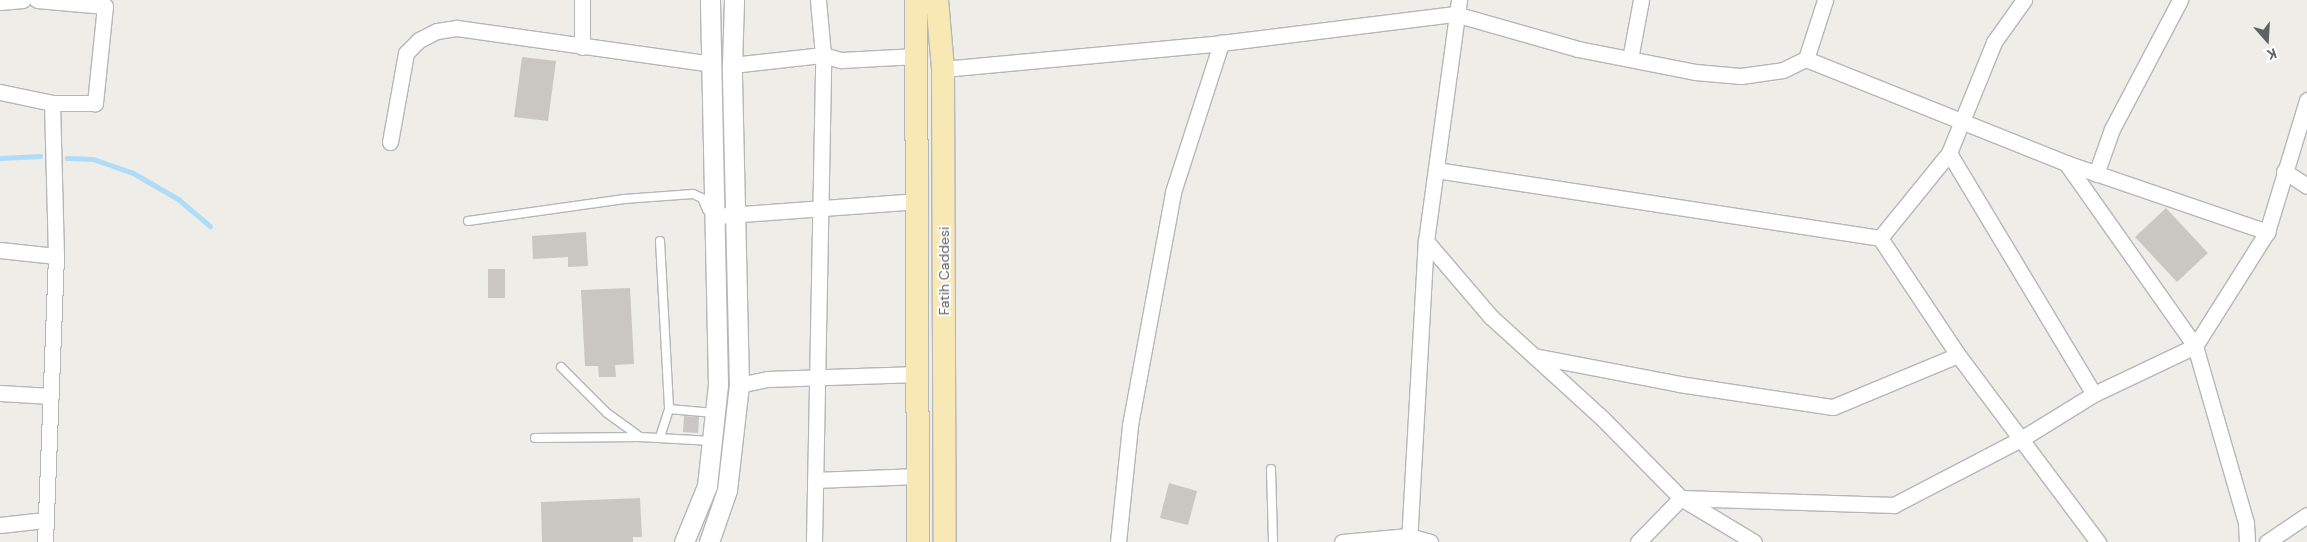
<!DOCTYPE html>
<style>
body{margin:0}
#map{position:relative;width:2307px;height:542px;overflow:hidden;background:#efede7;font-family:"DM Sans",sans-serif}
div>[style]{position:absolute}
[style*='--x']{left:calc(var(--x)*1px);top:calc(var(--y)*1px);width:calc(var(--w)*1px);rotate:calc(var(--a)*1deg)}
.stream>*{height:5px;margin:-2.5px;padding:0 2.5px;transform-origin:2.5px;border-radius:2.5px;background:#afdcf7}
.building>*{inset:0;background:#cac7c3}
.roads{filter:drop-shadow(1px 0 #b4b7ba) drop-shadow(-1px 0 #b4b7ba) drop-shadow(0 1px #b4b7ba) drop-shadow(0 -1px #b4b7ba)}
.service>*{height:8px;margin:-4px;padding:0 4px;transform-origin:4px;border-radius:4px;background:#fff}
.minor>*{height:15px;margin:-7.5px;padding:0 7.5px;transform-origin:7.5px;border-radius:7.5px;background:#fff}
.tertiary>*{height:19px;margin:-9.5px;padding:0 9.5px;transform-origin:9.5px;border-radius:9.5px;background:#fff}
.primary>*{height:22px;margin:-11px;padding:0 11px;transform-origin:11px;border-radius:11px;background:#f8e8b3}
span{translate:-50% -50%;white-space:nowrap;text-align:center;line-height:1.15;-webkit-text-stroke:4px #fff;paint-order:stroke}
.street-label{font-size:14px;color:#5e6265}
.north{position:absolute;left:2242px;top:15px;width:50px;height:50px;-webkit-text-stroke:4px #fff;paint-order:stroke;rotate:161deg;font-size:14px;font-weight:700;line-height:20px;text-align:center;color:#5e6265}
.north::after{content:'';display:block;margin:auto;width:18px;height:22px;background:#5e6265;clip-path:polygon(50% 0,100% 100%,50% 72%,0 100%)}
</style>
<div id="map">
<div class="stream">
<i style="--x:0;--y:158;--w:40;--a:-2.9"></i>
<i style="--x:67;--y:158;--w:26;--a:2"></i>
<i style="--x:93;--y:159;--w:42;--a:19.3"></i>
<i style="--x:133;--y:173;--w:52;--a:30"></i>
<i style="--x:178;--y:199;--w:42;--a:40.2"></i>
</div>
<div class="building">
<i style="clip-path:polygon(522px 57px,556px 61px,548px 121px,514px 117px)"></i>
<i style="clip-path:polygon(2166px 208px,2208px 253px,2177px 282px,2135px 237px)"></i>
<i style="clip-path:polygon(586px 232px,588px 266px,568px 267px,568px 257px,533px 259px,532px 236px)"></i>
<i style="clip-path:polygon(488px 269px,505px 269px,505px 298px,488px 298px)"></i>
<i style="clip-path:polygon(630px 288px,634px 364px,615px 365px,616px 377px,599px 377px,598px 366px,585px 366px,581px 290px)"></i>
<i style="clip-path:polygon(684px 416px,699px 417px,698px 433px,683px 432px)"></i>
<i style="clip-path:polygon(1169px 483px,1197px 491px,1188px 525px,1160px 518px)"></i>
<i style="clip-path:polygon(640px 498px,642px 537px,633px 537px,633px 542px,542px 542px,541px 502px)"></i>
</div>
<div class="roads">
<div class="service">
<i style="--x:468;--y:221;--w:158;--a:-8"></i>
<i style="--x:624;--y:199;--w:69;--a:-4.1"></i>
<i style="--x:693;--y:194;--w:10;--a:24"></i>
<i style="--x:702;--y:198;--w:13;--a:67"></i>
<i style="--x:660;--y:241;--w:168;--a:86.9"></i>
<i style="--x:669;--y:409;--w:45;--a:5.1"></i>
<i style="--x:561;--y:367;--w:65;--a:45"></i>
<i style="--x:607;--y:413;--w:41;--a:36"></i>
<i style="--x:640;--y:437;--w:72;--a:3.2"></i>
<i style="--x:660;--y:437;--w:29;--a:-72"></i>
<i style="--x:535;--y:438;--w:105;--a:-0.5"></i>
<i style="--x:1271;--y:469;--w:73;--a:88.4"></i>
</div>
<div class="minor">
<i style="--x:37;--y:0;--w:68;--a:5"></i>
<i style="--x:105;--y:6;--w:98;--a:95.9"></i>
<i style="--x:95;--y:103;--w:43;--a:180"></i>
<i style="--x:52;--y:103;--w:153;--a:88.5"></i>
<i style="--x:56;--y:256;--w:286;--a:92.2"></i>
<i style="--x:582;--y:0;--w:47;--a:90"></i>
<i style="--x:0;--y:2;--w:23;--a:-5"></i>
<i style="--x:1630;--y:59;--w:60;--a:-79.4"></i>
<i style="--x:1806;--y:59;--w:62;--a:-72.1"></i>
<i style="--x:732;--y:65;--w:92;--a:-6.3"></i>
<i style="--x:823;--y:55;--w:19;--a:16"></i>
<i style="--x:841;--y:60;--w:76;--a:-3"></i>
<i style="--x:943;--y:69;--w:279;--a:-5.3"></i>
<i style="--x:1221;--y:43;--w:236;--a:-7.1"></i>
<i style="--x:1455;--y:14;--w:128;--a:15.9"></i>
<i style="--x:1578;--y:49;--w:119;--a:11.1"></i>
<i style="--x:1695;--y:72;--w:46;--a:5"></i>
<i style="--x:1741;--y:76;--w:42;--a:-8.1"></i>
<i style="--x:1783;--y:70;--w:25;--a:-26"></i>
<i style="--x:1806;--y:59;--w:280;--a:21.8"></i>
<i style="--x:2066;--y:163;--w:213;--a:18.9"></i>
<i style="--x:0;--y:92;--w:53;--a:11.9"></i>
<i style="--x:390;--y:142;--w:90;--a:-79.8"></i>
<i style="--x:406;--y:53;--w:18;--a:-45"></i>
<i style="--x:419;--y:40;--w:20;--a:-27"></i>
<i style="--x:437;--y:31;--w:20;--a:-9"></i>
<i style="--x:457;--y:28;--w:258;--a:8"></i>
<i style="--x:1949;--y:153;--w:281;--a:59"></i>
<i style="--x:2066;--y:163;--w:224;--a:54.8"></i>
<i style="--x:2195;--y:346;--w:184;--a:73.9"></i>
<i style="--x:2246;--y:523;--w:19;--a:87"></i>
<i style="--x:1436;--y:170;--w:449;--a:8.7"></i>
<i style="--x:1880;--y:238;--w:109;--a:-50.9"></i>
<i style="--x:1949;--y:153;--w:120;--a:-67.9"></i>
<i style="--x:1994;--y:42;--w:52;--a:-54.5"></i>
<i style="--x:2284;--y:171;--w:27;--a:33"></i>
<i style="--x:2096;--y:174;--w:48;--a:-70.4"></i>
<i style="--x:2112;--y:129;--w:146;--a:-62.2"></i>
<i style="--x:715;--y:216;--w:204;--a:-4.2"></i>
<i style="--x:1880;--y:238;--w:141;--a:56.3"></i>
<i style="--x:1958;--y:355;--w:234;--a:53.2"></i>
<i style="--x:1426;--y:241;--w:99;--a:49.5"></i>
<i style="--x:1490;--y:316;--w:153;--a:42.3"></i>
<i style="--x:1603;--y:419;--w:111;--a:45.4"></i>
<i style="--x:1681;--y:498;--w:85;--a:31.1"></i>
<i style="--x:0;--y:250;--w:56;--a:6.1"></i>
<i style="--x:1534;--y:356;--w:148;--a:10.9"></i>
<i style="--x:1679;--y:384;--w:156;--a:8.5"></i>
<i style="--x:1833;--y:407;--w:135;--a:-22.6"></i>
<i style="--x:739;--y:385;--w:29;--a:-12"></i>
<i style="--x:767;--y:379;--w:151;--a:-1.9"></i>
<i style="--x:0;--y:393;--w:51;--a:3.4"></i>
<i style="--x:815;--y:480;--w:103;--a:-2.2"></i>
<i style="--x:0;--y:525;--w:45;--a:-6.3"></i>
<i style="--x:814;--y:542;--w:487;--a:-88.9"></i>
<i style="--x:823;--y:55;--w:55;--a:-95.2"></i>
<i style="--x:1118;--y:542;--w:118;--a:-84.1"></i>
<i style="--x:1130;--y:425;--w:237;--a:-79.5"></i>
<i style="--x:1173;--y:192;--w:157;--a:-72.1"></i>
<i style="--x:1342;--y:542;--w:67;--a:-5.1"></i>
<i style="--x:1409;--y:536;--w:22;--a:16"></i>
<i style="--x:1409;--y:542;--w:301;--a:-86.8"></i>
<i style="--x:1426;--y:241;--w:243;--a:-82.2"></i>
<i style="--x:1638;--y:542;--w:62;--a:-45.7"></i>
<i style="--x:1681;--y:498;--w:213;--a:1.9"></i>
<i style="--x:1894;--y:505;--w:143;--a:-27.5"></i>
<i style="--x:2021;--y:439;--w:86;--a:-31.7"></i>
<i style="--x:2094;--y:394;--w:112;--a:-25.4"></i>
<i style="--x:2195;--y:346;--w:135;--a:-57.7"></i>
<i style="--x:2267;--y:232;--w:138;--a:-73.1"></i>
<i style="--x:2267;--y:542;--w:48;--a:-34"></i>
</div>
<div class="tertiary">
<i style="--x:684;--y:542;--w:61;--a:-67.7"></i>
<i style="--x:707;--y:486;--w:102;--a:-83.8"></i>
<i style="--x:718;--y:385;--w:385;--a:-91.2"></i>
<i style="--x:709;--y:542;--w:55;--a:-70.9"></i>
<i style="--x:727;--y:490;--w:106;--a:-83.5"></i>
<i style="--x:739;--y:385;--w:320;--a:-91.3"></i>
<i style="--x:732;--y:65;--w:65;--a:-88.2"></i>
</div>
<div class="primary">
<i style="--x:916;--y:0;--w:542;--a:89.79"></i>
<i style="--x:937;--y:0;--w:69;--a:85"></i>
<i style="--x:943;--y:69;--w:473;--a:89.8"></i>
</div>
</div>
<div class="street-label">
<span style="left:944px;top:271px;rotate:-90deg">Fatih Caddesi</span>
</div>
<div class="north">K</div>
</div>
